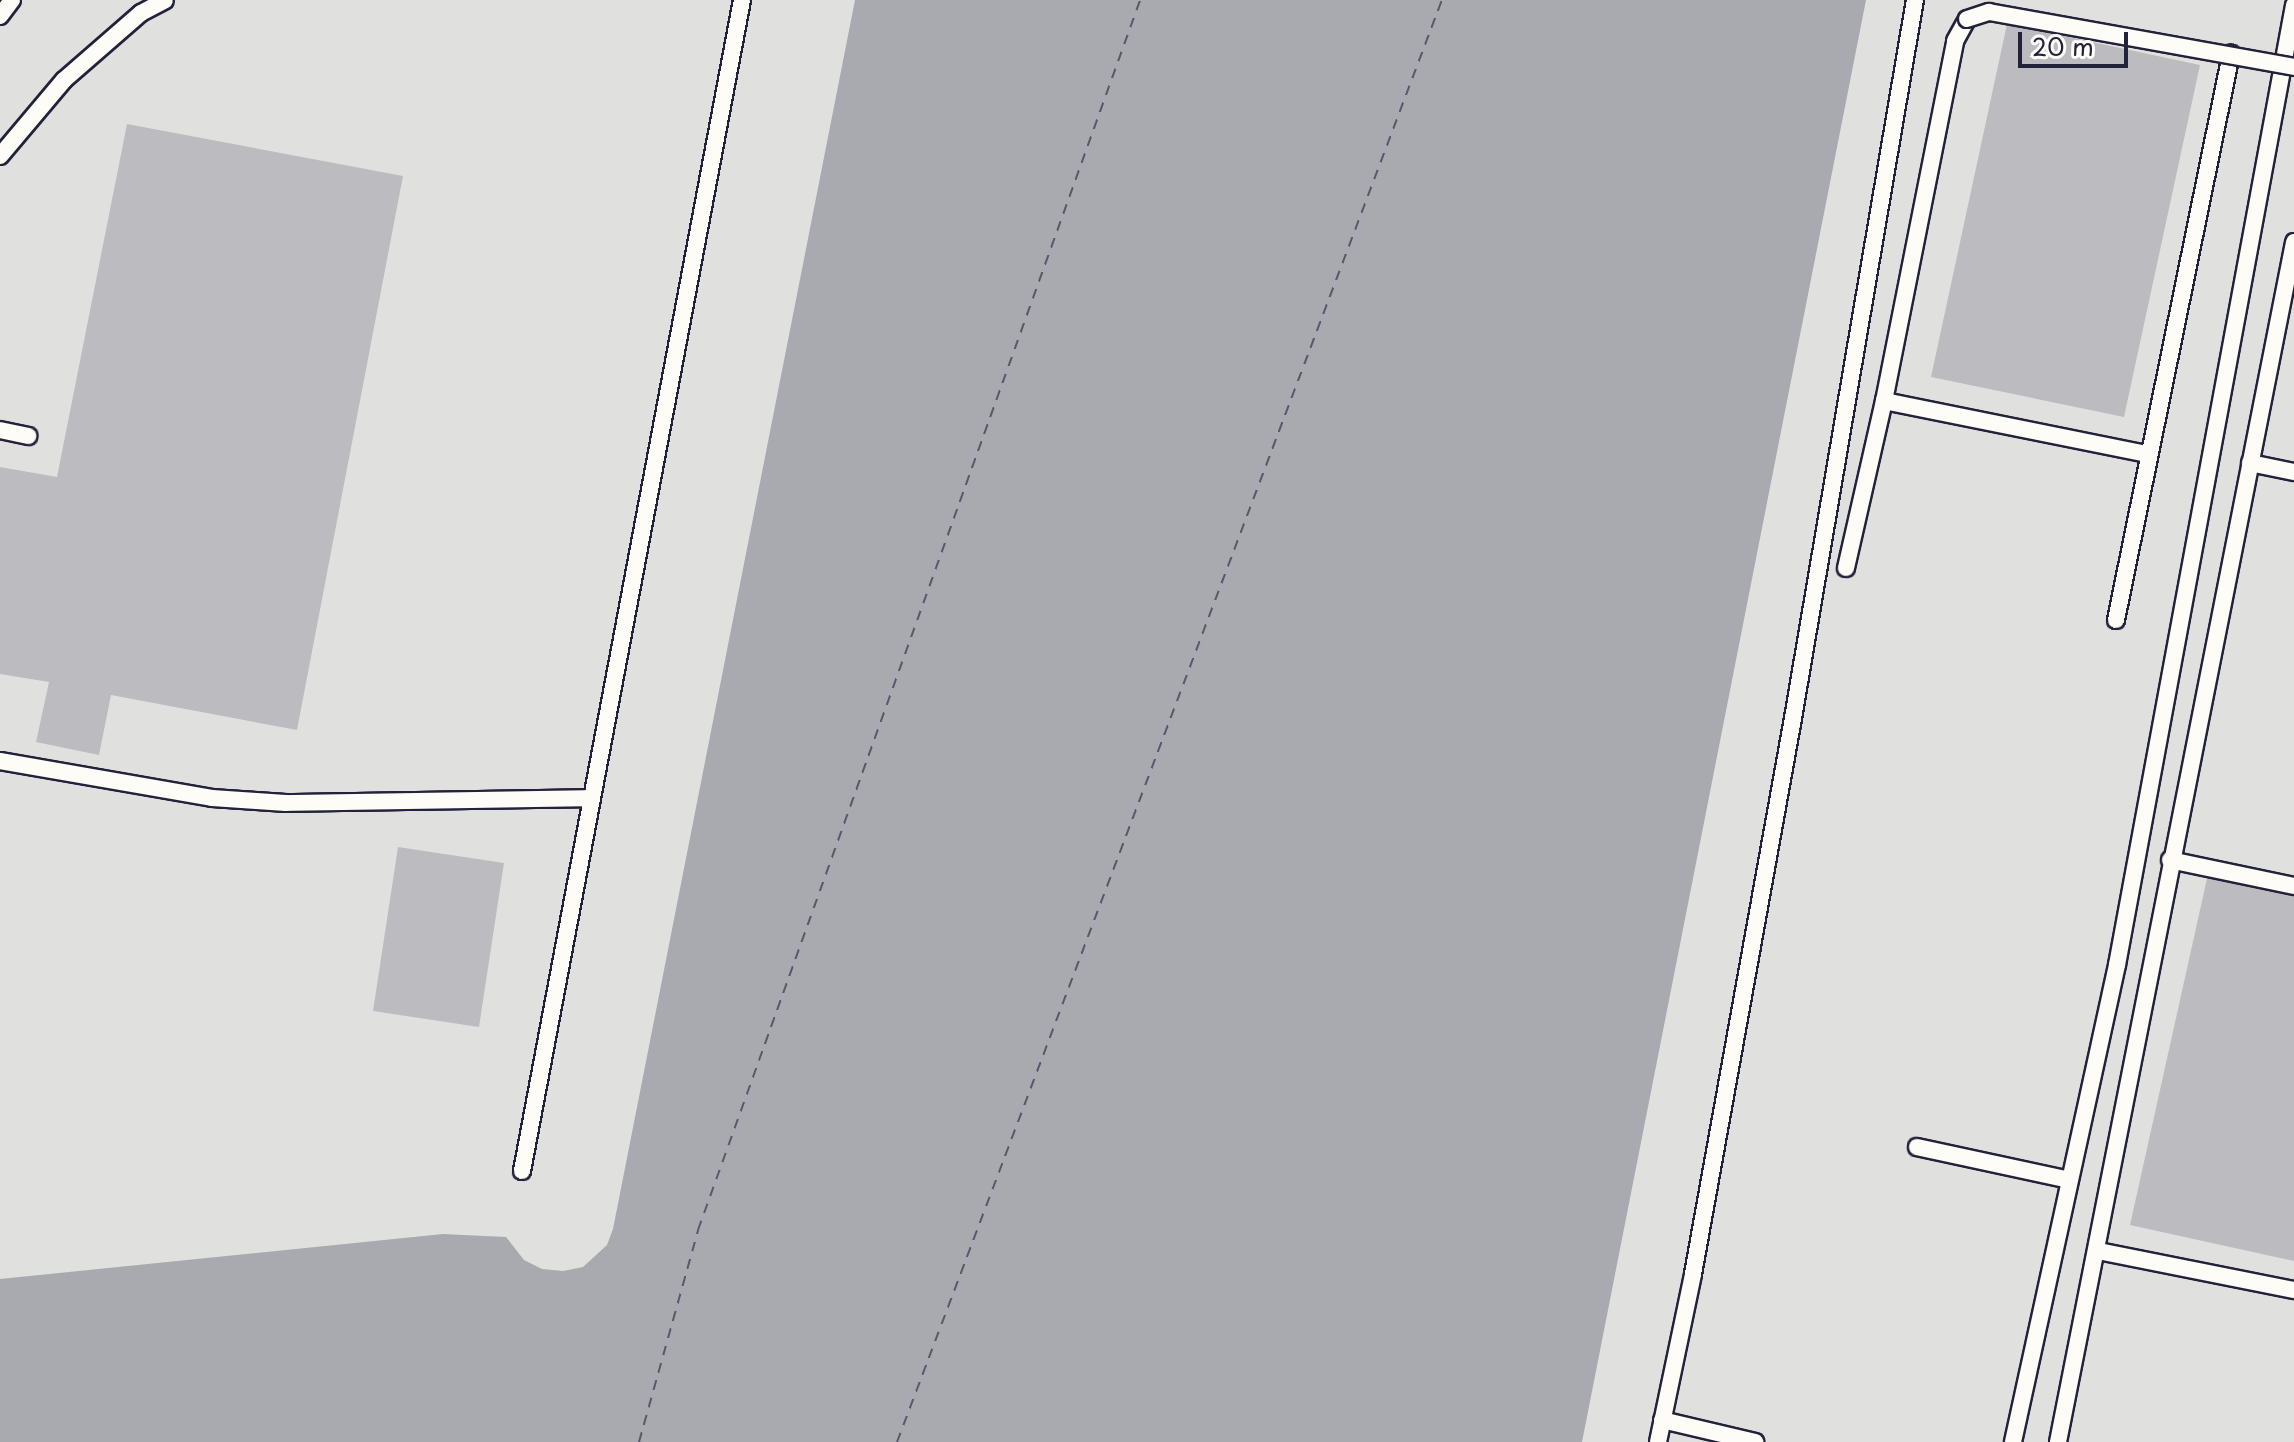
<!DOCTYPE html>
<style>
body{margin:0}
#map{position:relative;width:2294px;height:1442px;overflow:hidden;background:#f0efec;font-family:"Playpen Sans",sans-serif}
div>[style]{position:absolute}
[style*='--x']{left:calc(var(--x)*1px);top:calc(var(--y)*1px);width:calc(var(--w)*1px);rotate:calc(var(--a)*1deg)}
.built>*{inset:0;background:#e0e0df}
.water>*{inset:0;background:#a9a9b0}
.ferry>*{height:2px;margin-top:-1px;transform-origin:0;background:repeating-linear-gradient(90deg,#58586a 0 10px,transparent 0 18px)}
.building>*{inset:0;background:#bcbcc0}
.roads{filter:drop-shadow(2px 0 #22223b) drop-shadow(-2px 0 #22223b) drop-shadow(0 2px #22223b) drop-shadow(0 -2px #22223b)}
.service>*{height:16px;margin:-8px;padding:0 8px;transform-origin:8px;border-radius:8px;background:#fdfcf7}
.bridges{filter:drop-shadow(2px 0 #22223b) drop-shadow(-2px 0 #22223b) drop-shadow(0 2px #22223b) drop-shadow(0 -2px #22223b)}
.service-bridge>*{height:16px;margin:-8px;padding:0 8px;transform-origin:8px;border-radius:8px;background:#fdfcf7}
span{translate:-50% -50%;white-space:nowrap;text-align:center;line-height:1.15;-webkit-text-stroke:6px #fdfcf7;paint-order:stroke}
.scale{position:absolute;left:2018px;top:32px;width:110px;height:36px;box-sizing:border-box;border:4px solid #22223b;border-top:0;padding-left:10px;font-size:24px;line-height:28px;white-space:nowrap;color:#22223b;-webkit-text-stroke:6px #fdfcf7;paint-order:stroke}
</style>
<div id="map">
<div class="built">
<i style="clip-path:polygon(0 0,2294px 0,2294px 1442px,0 1442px)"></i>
</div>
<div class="water">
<i style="clip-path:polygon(855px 0,1866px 0,1582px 1442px,0 1442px,0 1279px,443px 1234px,506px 1237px,524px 1260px,542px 1269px,563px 1271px,583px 1267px,607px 1245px,613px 1229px)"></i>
</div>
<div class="ferry">
<i style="--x:639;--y:1442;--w:220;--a:-74.4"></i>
<i style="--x:698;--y:1230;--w:1307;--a:-70.23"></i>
<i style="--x:897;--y:1442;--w:1542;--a:-69.3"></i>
</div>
<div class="building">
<i style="clip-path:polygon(2007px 24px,2200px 65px,2124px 417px,1931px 377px)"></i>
<i style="clip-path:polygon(127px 124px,403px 176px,297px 730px,111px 695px,99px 755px,36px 742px,49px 682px,0 674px,0 467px,57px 477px)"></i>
<i style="clip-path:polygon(398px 847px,504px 863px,479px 1027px,373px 1011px)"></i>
<i style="clip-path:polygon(2208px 874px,2294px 893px,2294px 1261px,2130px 1225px)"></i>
</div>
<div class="roads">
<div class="service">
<i style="--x:0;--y:16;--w:20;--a:-53"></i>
<i style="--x:0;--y:156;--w:99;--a:-49.9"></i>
<i style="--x:64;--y:80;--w:102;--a:-41"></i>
<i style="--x:141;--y:13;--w:27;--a:-28"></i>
<i style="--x:1884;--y:401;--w:269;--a:11.4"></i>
<i style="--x:0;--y:430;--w:29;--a:12"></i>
<i style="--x:2250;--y:463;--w:45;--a:11.6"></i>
<i style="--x:1846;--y:568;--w:171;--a:-77.2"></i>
<i style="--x:1884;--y:401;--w:367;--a:-78.8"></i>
<i style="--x:1955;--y:41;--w:25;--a:-61"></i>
<i style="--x:2116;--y:620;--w:578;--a:-78.51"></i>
<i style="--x:0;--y:761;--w:215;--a:9.9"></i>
<i style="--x:212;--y:798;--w:74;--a:3.9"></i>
<i style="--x:286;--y:803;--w:306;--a:-0.9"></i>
<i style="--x:2170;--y:860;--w:127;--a:11.8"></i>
<i style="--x:1917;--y:1147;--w:156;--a:12.2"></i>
<i style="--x:522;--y:1171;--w:1191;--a:-79.36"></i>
<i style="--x:2098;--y:1251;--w:200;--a:11.3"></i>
<i style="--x:1662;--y:1420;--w:96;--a:13.3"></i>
<i style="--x:1658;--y:1442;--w:172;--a:-78.2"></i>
<i style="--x:1693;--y:1274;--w:559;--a:-79.8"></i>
<i style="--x:1792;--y:724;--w:734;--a:-80.36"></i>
<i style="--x:2013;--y:1442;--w:488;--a:-77.7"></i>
<i style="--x:2117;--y:965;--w:976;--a:-79.55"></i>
<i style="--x:2058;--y:1442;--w:1223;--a:-78.87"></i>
</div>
</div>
<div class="bridges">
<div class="service-bridge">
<i style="--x:1967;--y:19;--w:23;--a:-18"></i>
<i style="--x:1989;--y:12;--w:310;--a:10.2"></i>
</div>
</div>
<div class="scale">20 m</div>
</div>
